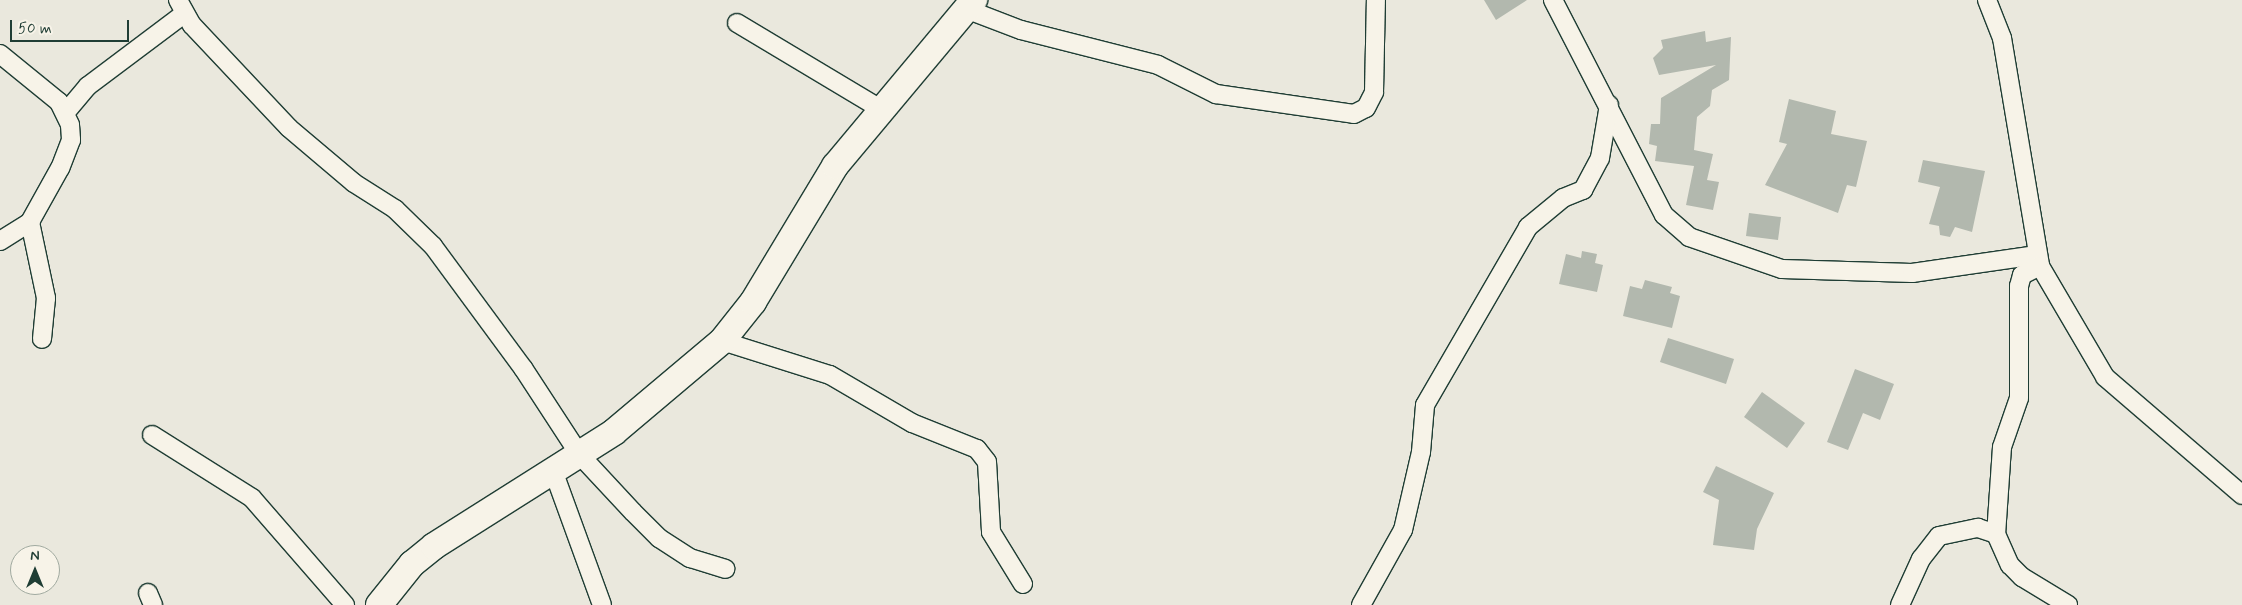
<!DOCTYPE html>
<style>
body{margin:0}
#map{position:relative;width:2242px;height:605px;overflow:hidden;background:#eae8dd;font-family:Mynerve,sans-serif}
div>[style]{position:absolute}
[style*='--x']{left:calc(var(--x)*1px);top:calc(var(--y)*1px);width:calc(var(--w)*1px);rotate:calc(var(--a)*1deg)}
.building>*{inset:0;background:#b2b8ae}
.roads{filter:drop-shadow(1px 0 #1f3d34) drop-shadow(-1px 0 #1f3d34) drop-shadow(0 1px #1f3d34) drop-shadow(0 -1px #1f3d34)}
.street>*{height:18px;margin:-9px;padding:0 9px;transform-origin:9px;border-radius:9px;background:#f7f3e8}
.secondary>*{height:26px;margin:-13px;padding:0 13px;transform-origin:13px;border-radius:13px;background:#f7f3e8}
span{translate:-50% -50%;white-space:nowrap;text-align:center;line-height:1.15;-webkit-text-stroke:5px #f7f3e8;paint-order:stroke}
.north{position:absolute;left:10px;top:545px;width:50px;height:50px;box-sizing:border-box;background:#f7f3e8;border:1px solid #a1aaa0;border-radius:50%;rotate:0deg;font-size:14px;font-weight:700;line-height:20px;text-align:center;color:#1f3d34}
.north::after{content:'';display:block;margin:auto;width:18px;height:22px;background:#1f3d34;clip-path:polygon(50% 0,100% 100%,50% 72%,0 100%)}
.scale{position:absolute;left:10px;top:20px;width:119px;height:22px;box-sizing:border-box;border:2px solid #1f3d34;border-top:0;padding-left:6px;font-size:15px;line-height:18px;white-space:nowrap;color:#1f3d34;-webkit-text-stroke:4px #f7f3e8;paint-order:stroke}
</style>
<div id="map">
<div class="building">
<i style="clip-path:polygon(1484px 0,1527px 0,1496px 20px)"></i>
<i style="clip-path:polygon(1705px 31px,1706px 42px,1731px 37px,1729px 80px,1712px 90px,1710px 106px,1697px 117px,1694px 150px,1713px 154px,1707px 180px,1719px 182px,1713px 210px,1686px 205px,1694px 166px,1655px 161px,1657px 146px,1649px 144px,1651px 124px,1660px 124px,1661px 98px,1716px 65px,1659px 75px,1653px 58px,1663px 48px,1661px 40px)"></i>
<i style="clip-path:polygon(1789px 99px,1836px 111px,1831px 134px,1867px 141px,1856px 187px,1847px 185px,1838px 213px,1765px 185px,1787px 144px,1779px 142px)"></i>
<i style="clip-path:polygon(1923px 160px,1985px 171px,1972px 232px,1955px 227px,1950px 237px,1940px 235px,1939px 226px,1929px 224px,1940px 187px,1918px 182px)"></i>
<i style="clip-path:polygon(1749px 213px,1781px 217px,1778px 240px,1746px 236px)"></i>
<i style="clip-path:polygon(1582px 251px,1597px 254px,1595px 263px,1603px 265px,1597px 292px,1559px 284px,1566px 254px,1581px 258px)"></i>
<i style="clip-path:polygon(1645px 280px,1672px 287px,1670px 293px,1680px 296px,1672px 328px,1623px 316px,1630px 286px,1642px 289px)"></i>
<i style="clip-path:polygon(1668px 338px,1734px 359px,1726px 384px,1660px 362px)"></i>
<i style="clip-path:polygon(1855px 369px,1894px 384px,1880px 420px,1863px 413px,1848px 450px,1827px 442px)"></i>
<i style="clip-path:polygon(1762px 392px,1805px 423px,1787px 448px,1744px 417px)"></i>
<i style="clip-path:polygon(1716px 466px,1774px 493px,1757px 529px,1754px 550px,1713px 545px,1719px 500px,1703px 492px)"></i>
</div>
<div class="roads">
<div class="street">
<i style="--x:178;--y:0;--w:29;--a:61"></i>
<i style="--x:192;--y:25;--w:141;--a:46.7"></i>
<i style="--x:289;--y:128;--w:85;--a:40.2"></i>
<i style="--x:354;--y:183;--w:49;--a:32.4"></i>
<i style="--x:395;--y:209;--w:53;--a:44.2"></i>
<i style="--x:433;--y:246;--w:152;--a:53.6"></i>
<i style="--x:523;--y:368;--w:103;--a:56.9"></i>
<i style="--x:579;--y:454;--w:79;--a:47"></i>
<i style="--x:633;--y:512;--w:37;--a:45"></i>
<i style="--x:659;--y:538;--w:37;--a:33"></i>
<i style="--x:690;--y:558;--w:37;--a:17"></i>
<i style="--x:1553;--y:0;--w:242;--a:62.7"></i>
<i style="--x:1664;--y:215;--w:33;--a:41"></i>
<i style="--x:1689;--y:237;--w:98;--a:19"></i>
<i style="--x:1782;--y:269;--w:130;--a:1.8"></i>
<i style="--x:1912;--y:273;--w:126;--a:-8.2"></i>
<i style="--x:1987;--y:0;--w:41;--a:68.5"></i>
<i style="--x:2002;--y:38;--w:231;--a:80.5"></i>
<i style="--x:2040;--y:266;--w:129;--a:59.6"></i>
<i style="--x:2105;--y:377;--w:181;--a:40.7"></i>
<i style="--x:966;--y:9;--w:59;--a:20.9"></i>
<i style="--x:1021;--y:30;--w:141;--a:14.3"></i>
<i style="--x:1158;--y:65;--w:65;--a:26.6"></i>
<i style="--x:1216;--y:94;--w:139;--a:8.2"></i>
<i style="--x:1354;--y:114;--w:13;--a:-27"></i>
<i style="--x:1366;--y:108;--w:18;--a:-63"></i>
<i style="--x:1374;--y:92;--w:92;--a:-88.8"></i>
<i style="--x:737;--y:23;--w:165;--a:30.9"></i>
<i style="--x:0;--y:54;--w:76;--a:39.1"></i>
<i style="--x:59;--y:102;--w:25;--a:64"></i>
<i style="--x:70;--y:125;--w:15;--a:86"></i>
<i style="--x:71;--y:140;--w:30;--a:111"></i>
<i style="--x:60;--y:168;--w:62;--a:119.1"></i>
<i style="--x:30;--y:222;--w:78;--a:78.1"></i>
<i style="--x:46;--y:298;--w:41;--a:95.6"></i>
<i style="--x:66;--y:112;--w:34;--a:-50"></i>
<i style="--x:88;--y:86;--w:120;--a:-36.9"></i>
<i style="--x:0;--y:241;--w:36;--a:-32"></i>
<i style="--x:2040;--y:266;--w:20;--a:153"></i>
<i style="--x:2022;--y:275;--w:11;--a:105"></i>
<i style="--x:2019;--y:286;--w:112;--a:90"></i>
<i style="--x:2019;--y:398;--w:52;--a:109.1"></i>
<i style="--x:2002;--y:447;--w:87;--a:93.9"></i>
<i style="--x:1996;--y:534;--w:34;--a:66"></i>
<i style="--x:2010;--y:565;--w:17;--a:45"></i>
<i style="--x:2022;--y:577;--w:54;--a:31.3"></i>
<i style="--x:722;--y:341;--w:113;--a:17.5"></i>
<i style="--x:830;--y:375;--w:95;--a:30.3"></i>
<i style="--x:912;--y:423;--w:70;--a:21.8"></i>
<i style="--x:977;--y:449;--w:16;--a:52"></i>
<i style="--x:987;--y:462;--w:70;--a:86.7"></i>
<i style="--x:991;--y:532;--w:61;--a:58.4"></i>
<i style="--x:152;--y:435;--w:118;--a:32.2"></i>
<i style="--x:252;--y:498;--w:142;--a:49"></i>
<i style="--x:554;--y:473;--w:140;--a:70"></i>
<i style="--x:148;--y:593;--w:13;--a:67"></i>
<i style="--x:1361;--y:605;--w:86;--a:-60.8"></i>
<i style="--x:1403;--y:530;--w:80;--a:-77"></i>
<i style="--x:1421;--y:452;--w:47;--a:-85.1"></i>
<i style="--x:1425;--y:405;--w:206;--a:-59.9"></i>
<i style="--x:1528;--y:227;--w:45;--a:-39.6"></i>
<i style="--x:1563;--y:198;--w:22;--a:-22"></i>
<i style="--x:1583;--y:190;--w:36;--a:-62"></i>
<i style="--x:1600;--y:158;--w:54;--a:-80.4"></i>
<i style="--x:1900;--y:605;--w:51;--a:-65.5"></i>
<i style="--x:1921;--y:559;--w:29;--a:-52"></i>
<i style="--x:1939;--y:536;--w:40;--a:-12"></i>
<i style="--x:1978;--y:528;--w:19;--a:18"></i>
</div>
<div class="secondary">
<i style="--x:379;--y:605;--w:53;--a:-51.2"></i>
<i style="--x:412;--y:564;--w:28;--a:-39"></i>
<i style="--x:434;--y:546;--w:213;--a:-32.3"></i>
<i style="--x:614;--y:432;--w:141;--a:-40.1"></i>
<i style="--x:722;--y:341;--w:50;--a:-51.5"></i>
<i style="--x:753;--y:302;--w:159;--a:-58.9"></i>
<i style="--x:835;--y:166;--w:217;--a:-50.1"></i>
</div>
</div>
<div class="north">N</div>
<div class="scale">50 m</div>
</div>
